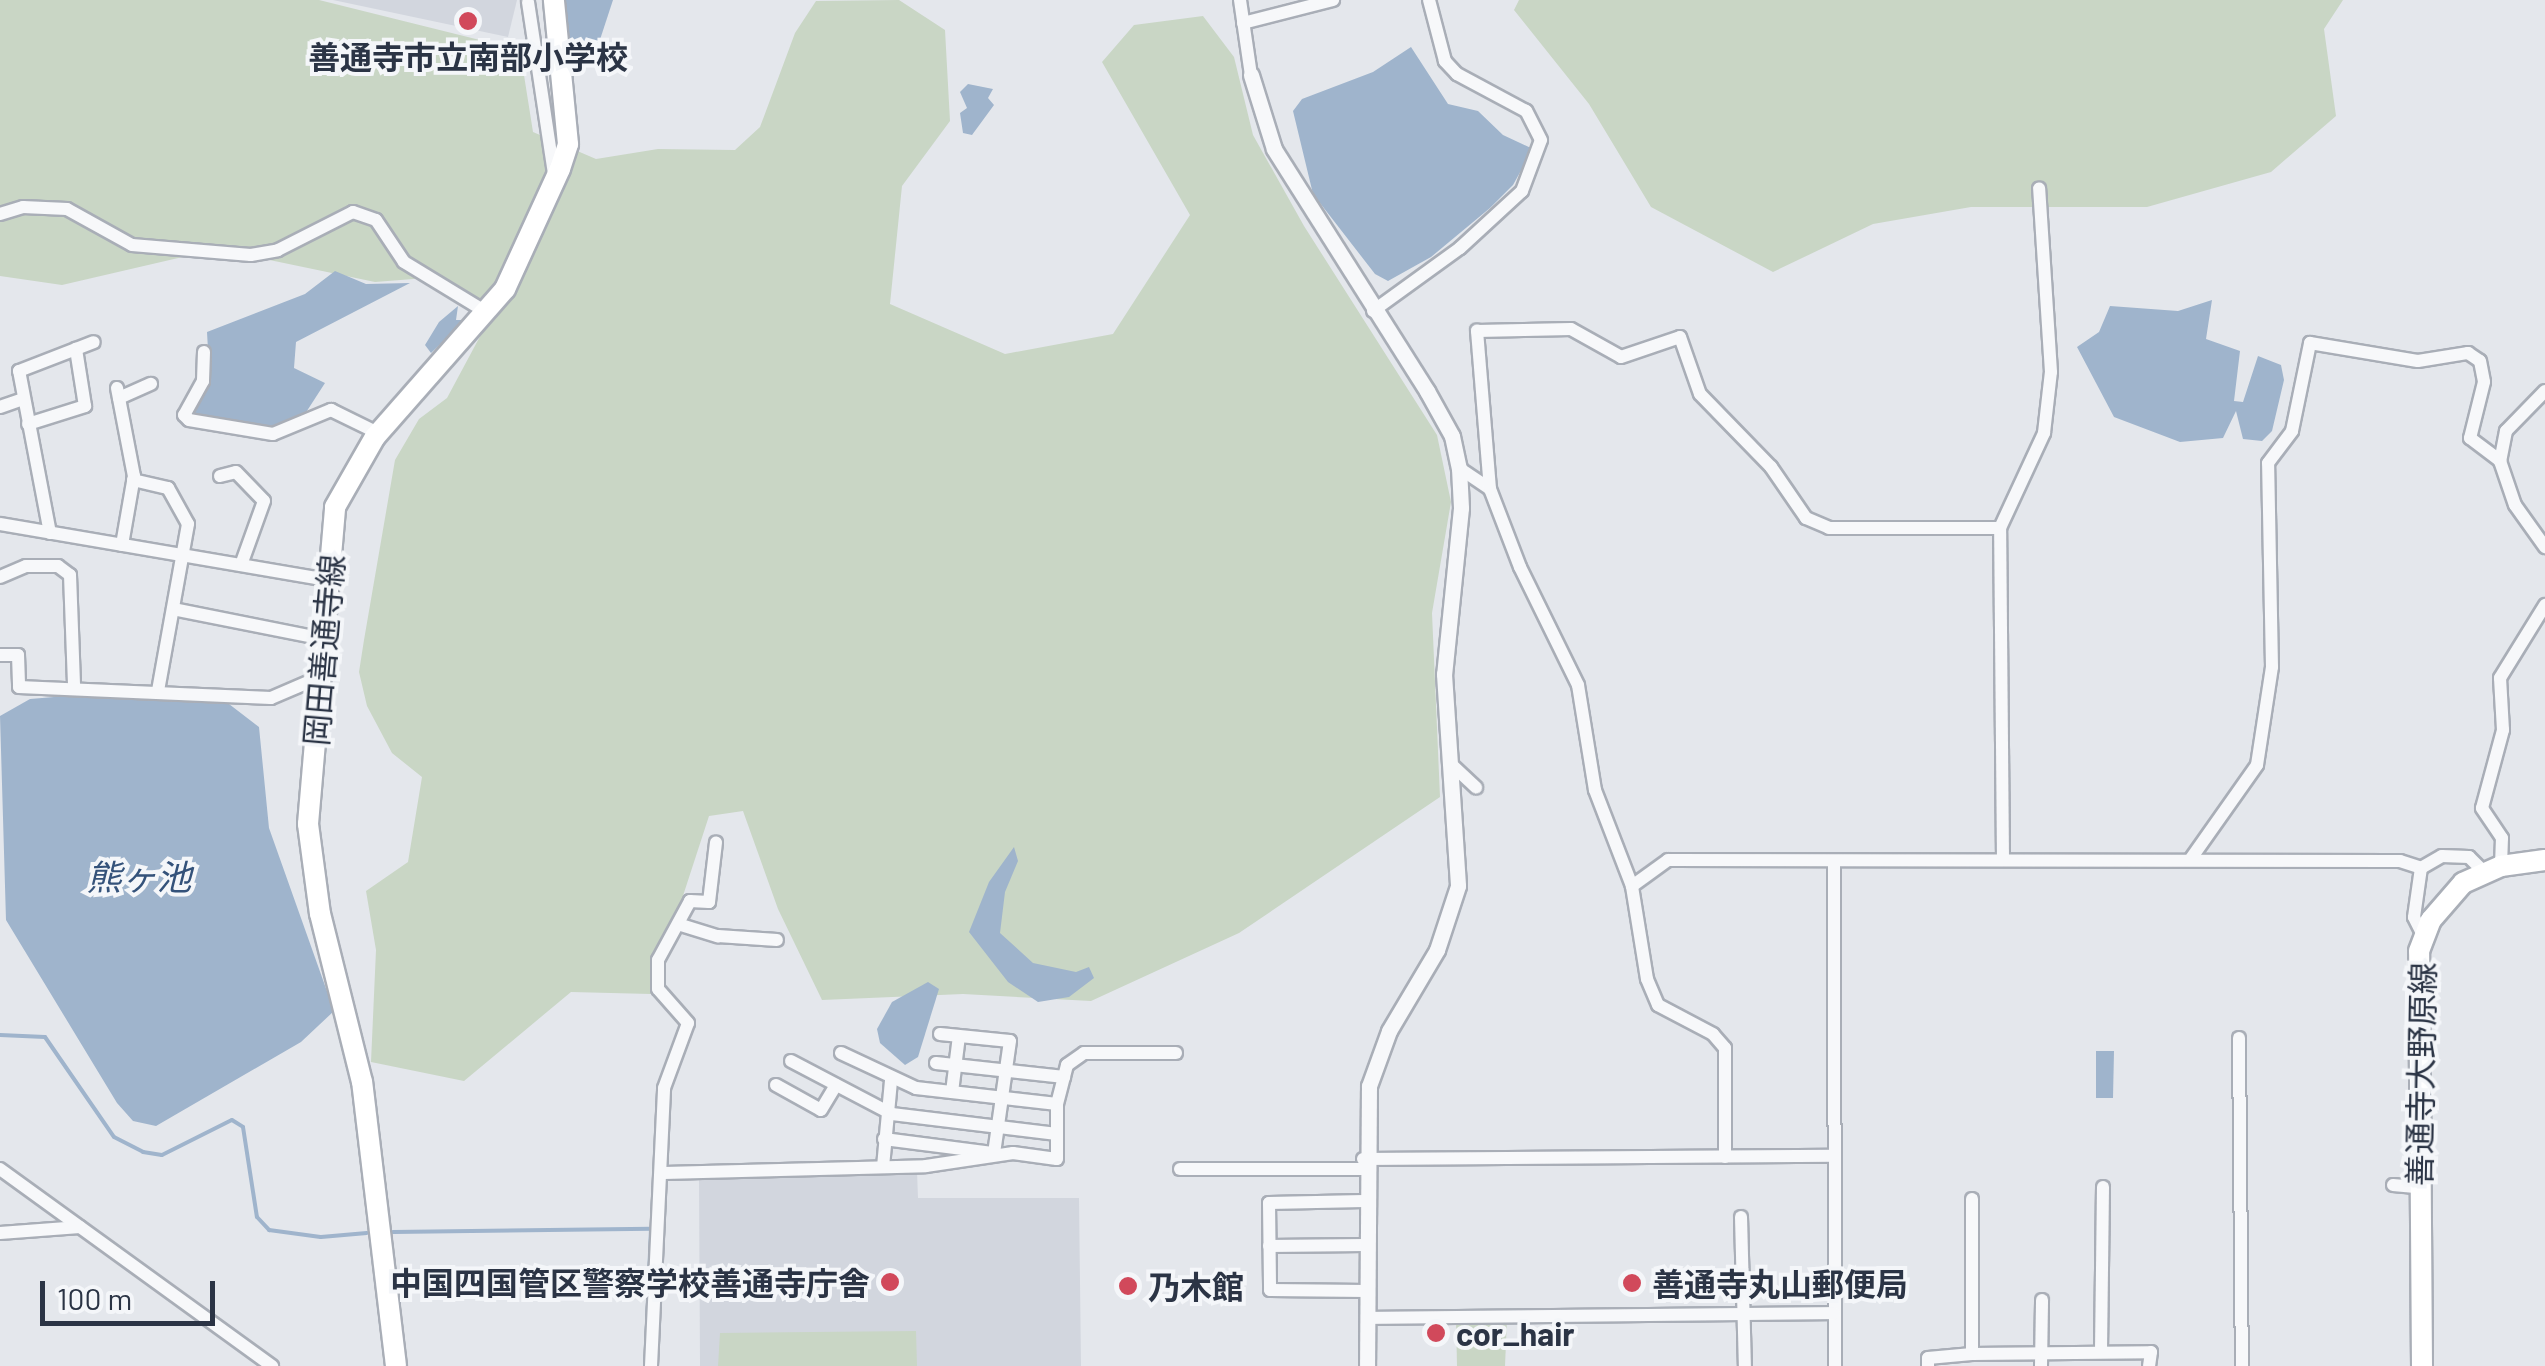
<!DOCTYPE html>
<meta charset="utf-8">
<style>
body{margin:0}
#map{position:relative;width:2545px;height:1366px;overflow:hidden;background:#e4e7ec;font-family:Barlow,"Noto Sans JP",sans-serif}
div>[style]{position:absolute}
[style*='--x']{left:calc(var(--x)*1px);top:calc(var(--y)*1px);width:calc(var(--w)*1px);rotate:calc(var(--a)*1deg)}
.built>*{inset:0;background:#d2d6de}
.green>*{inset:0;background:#c9d6c5}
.water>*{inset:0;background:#9fb4cc}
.stream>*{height:4px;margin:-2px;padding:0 2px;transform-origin:2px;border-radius:2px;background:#9fb4cc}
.roads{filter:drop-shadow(2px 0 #a9aeb7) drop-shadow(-2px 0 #a9aeb7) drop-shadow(0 2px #a9aeb7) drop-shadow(0 -2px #a9aeb7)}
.minor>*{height:12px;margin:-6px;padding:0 6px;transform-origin:6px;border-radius:6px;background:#f7f8fa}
.tertiary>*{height:15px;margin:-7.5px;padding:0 7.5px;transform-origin:7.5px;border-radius:7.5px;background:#f7f8fa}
.primary>*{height:20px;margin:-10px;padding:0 10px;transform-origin:10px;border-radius:10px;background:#fff}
.dots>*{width:28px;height:28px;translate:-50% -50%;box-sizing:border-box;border:5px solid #f4f6f9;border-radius:50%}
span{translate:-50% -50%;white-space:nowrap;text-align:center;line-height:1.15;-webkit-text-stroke:8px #f4f6f9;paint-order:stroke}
.poi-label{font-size:32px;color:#2b3445;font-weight:700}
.right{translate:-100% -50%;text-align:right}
.left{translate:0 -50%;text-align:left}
.street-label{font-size:32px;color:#2b3445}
.water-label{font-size:35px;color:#34527a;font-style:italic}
.scale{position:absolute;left:40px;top:1281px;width:175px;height:45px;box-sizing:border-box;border:5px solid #2b3445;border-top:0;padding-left:12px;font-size:30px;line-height:35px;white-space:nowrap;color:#2b3445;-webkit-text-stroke:8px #f4f6f9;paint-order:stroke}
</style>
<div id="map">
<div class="built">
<i style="clip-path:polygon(333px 0,517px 0,508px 37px)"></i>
<i style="clip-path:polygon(917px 1171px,918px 1198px,1079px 1198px,1081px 1366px,700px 1366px,699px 1179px)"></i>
</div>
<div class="green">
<i style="clip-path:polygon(0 0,319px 0,520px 50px,533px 132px,596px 159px,658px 149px,735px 150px,760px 127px,795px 33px,816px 1px,899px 0,945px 30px,950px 121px,902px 186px,890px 304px,1005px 354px,1113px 334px,1190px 215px,1102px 62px,1134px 25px,1203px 16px,1234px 57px,1253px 135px,1304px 226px,1437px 435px,1451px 502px,1432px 613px,1440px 797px,1239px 933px,1091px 1001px,963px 994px,822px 1000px,778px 909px,743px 811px,709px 816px,651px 994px,571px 992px,464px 1081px,371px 1062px,376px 950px,366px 891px,408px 862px,422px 777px,392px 753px,367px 706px,359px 672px,364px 640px,395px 460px,419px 419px,447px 398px,492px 314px,426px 278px,375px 282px,217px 249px,62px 285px,0 276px)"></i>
<i style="clip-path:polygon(1519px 0,2343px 0,2324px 29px,2336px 116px,2271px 172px,2147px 207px,1971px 207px,1873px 224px,1773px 272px,1651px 207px,1589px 104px,1514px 10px)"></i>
<i style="clip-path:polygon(1456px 1319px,1507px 1319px,1505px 1366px,1457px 1366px)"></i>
<i style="clip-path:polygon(916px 1331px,917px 1366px,718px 1366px,720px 1333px)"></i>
</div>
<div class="water">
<i style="clip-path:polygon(564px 0,613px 0,591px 67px,569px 56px)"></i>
<i style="clip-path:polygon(1411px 47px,1448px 104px,1478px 111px,1503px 135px,1533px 149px,1513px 185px,1490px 208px,1431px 257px,1388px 281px,1375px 274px,1313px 194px,1293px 111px,1302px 99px,1373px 72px)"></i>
<i style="clip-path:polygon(968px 84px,993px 89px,988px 98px,994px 105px,972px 135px,963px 133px,960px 113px,967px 108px,960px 92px)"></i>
<i style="clip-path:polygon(335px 271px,366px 284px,410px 283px,296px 342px,294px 368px,325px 383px,303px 417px,272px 430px,190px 415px,209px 368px,207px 332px,305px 294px)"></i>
<i style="clip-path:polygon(2212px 300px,2206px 339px,2240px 351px,2234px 401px,2243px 402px,2258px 356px,2281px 365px,2284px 380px,2272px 431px,2262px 441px,2243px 439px,2236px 411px,2223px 438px,2180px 442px,2114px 417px,2077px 347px,2099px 332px,2110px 306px,2178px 311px)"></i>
<i style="clip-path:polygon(458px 306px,456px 320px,466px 320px,431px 353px,425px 345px,439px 322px)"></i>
<i style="clip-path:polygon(66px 696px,229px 704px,259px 727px,269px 828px,334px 1011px,301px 1042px,156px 1126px,133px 1121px,117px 1103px,6px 920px,0 716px,30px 699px)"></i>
<i style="clip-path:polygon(1014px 847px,1018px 861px,1005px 892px,1000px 933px,1033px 963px,1076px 972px,1089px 967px,1094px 978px,1069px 997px,1038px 1002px,1008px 982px,969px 932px,989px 882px)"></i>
<i style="clip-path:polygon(928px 982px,939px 989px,918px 1057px,905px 1065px,880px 1043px,877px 1029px,892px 1002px)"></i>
<i style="clip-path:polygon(2096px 1051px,2114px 1051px,2113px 1098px,2096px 1098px)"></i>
</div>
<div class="stream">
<i style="--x:0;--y:1035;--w:45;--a:2.5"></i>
<i style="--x:45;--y:1037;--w:121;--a:55.4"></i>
<i style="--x:114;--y:1137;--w:33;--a:27"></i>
<i style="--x:143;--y:1152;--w:19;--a:9"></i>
<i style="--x:162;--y:1155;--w:78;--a:-26.6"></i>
<i style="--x:232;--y:1120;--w:13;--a:32"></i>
<i style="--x:243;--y:1127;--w:91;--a:81.2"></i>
<i style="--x:257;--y:1217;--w:18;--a:47"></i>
<i style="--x:269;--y:1230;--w:52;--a:7.7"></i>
<i style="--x:321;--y:1237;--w:46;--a:-5"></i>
<i style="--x:393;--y:1232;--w:258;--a:-0.7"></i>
<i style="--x:651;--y:1229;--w:121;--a:92.4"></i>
</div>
<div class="roads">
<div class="minor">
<i style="--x:1240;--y:0;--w:76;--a:81.7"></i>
<i style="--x:528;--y:2;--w:174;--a:81.4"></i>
<i style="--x:1243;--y:23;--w:93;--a:-14.3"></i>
<i style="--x:0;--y:214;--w:24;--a:-17"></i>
<i style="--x:23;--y:207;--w:44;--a:2.6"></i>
<i style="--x:67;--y:209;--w:74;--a:29"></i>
<i style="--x:132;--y:245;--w:119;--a:4.8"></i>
<i style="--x:251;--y:255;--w:27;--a:-10"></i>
<i style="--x:278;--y:250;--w:84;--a:-26.9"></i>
<i style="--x:353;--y:212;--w:24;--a:19"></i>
<i style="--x:376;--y:220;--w:50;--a:56.3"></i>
<i style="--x:404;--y:262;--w:98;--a:31.3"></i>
<i style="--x:1373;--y:311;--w:107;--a:-35.9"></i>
<i style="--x:1460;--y:248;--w:84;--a:-42.6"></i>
<i style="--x:1522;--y:191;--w:54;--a:-69.6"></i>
<i style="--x:1541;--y:140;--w:33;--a:-117"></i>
<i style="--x:1526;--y:111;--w:78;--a:-151.8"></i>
<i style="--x:1457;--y:74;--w:18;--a:-133"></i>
<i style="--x:1445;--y:61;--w:63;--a:-104.7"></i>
<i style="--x:204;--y:352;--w:29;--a:92"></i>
<i style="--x:203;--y:381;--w:39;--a:119"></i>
<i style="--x:184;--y:415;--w:7;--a:45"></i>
<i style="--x:189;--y:420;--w:85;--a:9.5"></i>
<i style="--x:273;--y:434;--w:63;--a:-22.5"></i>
<i style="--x:331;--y:410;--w:52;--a:26.1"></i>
<i style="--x:117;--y:388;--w:90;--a:79.1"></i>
<i style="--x:134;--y:476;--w:70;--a:99.9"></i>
<i style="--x:2545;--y:391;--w:56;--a:134.3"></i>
<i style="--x:2506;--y:431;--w:31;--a:101"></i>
<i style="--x:2500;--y:461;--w:46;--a:71.2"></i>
<i style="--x:2515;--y:505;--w:52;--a:54.5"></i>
<i style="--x:119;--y:398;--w:35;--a:-24"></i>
<i style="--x:0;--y:407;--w:24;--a:-19"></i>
<i style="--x:28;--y:424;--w:60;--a:-17.5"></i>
<i style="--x:85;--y:406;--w:58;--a:-99"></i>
<i style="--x:1459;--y:468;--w:37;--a:34"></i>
<i style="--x:220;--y:476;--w:16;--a:-14"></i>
<i style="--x:236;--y:472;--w:40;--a:46"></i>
<i style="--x:264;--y:501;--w:68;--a:109.8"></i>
<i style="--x:133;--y:480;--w:36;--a:13"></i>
<i style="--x:168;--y:488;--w:41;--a:60.9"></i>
<i style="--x:188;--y:524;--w:169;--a:100.2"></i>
<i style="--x:0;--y:524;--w:334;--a:9.7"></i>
<i style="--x:50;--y:533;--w:165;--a:-100.8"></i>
<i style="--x:19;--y:371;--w:80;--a:-21.1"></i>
<i style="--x:0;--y:577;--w:28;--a:-23"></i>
<i style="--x:26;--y:566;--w:32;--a:0"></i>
<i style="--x:58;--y:566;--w:15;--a:37"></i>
<i style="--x:70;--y:575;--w:111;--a:87.9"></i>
<i style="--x:173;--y:609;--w:153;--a:11.3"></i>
<i style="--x:0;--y:655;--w:18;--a:0"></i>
<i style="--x:18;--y:655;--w:32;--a:88"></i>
<i style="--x:19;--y:687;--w:252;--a:2.5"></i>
<i style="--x:271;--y:698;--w:53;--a:-23.2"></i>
<i style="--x:1452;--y:765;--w:33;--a:43"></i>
<i style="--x:2003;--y:859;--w:331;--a:-90.5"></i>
<i style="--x:2000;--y:528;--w:105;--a:-65.1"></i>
<i style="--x:2044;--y:433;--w:61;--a:-83.5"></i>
<i style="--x:2051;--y:372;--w:184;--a:-93.7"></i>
<i style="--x:2190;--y:860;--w:116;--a:-54.8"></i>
<i style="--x:2257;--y:765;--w:99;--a:-81.3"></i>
<i style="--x:2272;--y:667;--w:204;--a:-91.1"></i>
<i style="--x:2268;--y:463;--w:40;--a:-53"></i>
<i style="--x:2292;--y:431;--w:90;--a:-78.4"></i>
<i style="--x:2310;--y:343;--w:109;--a:9.5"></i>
<i style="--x:2418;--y:361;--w:51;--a:-9.1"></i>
<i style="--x:2468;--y:353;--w:14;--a:34"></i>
<i style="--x:2480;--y:361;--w:21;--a:79"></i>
<i style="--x:2484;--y:382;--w:58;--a:104"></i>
<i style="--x:2470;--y:438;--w:38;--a:37"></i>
<i style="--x:1834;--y:862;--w:504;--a:89.89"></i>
<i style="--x:2501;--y:866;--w:28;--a:-88"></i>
<i style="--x:2502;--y:838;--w:36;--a:-124"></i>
<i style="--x:2482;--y:808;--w:81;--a:-74.9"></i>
<i style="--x:2503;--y:730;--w:52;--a:-93.3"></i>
<i style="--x:2500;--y:678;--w:86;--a:-58.3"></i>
<i style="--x:1632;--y:886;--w:44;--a:-35.8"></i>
<i style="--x:1668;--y:860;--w:732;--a:0.08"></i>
<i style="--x:2400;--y:861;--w:22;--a:18"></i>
<i style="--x:681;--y:925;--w:39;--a:17"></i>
<i style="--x:718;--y:936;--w:59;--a:3.9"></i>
<i style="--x:2424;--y:937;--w:22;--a:-117"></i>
<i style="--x:2414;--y:917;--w:49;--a:-81.9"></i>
<i style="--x:2421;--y:868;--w:24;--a:-30"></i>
<i style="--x:2442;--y:856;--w:27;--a:2"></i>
<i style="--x:2469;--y:857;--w:21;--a:45"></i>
<i style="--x:940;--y:1034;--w:70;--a:5.7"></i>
<i style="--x:1010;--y:1041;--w:113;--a:98.1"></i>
<i style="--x:2239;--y:1038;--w:328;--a:89.5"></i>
<i style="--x:841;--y:1053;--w:83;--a:25"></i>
<i style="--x:916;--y:1088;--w:142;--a:6.5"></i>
<i style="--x:791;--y:1061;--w:114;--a:27.7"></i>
<i style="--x:892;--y:1114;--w:166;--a:6.9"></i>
<i style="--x:936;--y:1063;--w:129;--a:6.2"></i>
<i style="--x:776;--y:1085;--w:51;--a:29.1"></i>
<i style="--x:821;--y:1110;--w:29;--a:-59"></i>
<i style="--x:952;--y:1092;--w:56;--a:-82.9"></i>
<i style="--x:884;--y:1139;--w:111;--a:7.3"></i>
<i style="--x:1725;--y:1157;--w:109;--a:-90"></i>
<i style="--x:1725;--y:1048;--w:18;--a:-131"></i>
<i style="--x:1713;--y:1034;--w:62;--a:-152.2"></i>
<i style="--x:1658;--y:1005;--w:28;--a:-113"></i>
<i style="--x:1647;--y:979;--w:94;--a:-99.2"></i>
<i style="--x:1632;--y:886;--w:103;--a:-111.1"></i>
<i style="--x:1595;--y:790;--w:106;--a:-99.2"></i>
<i style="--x:1578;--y:685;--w:131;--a:-116.2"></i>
<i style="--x:1520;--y:567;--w:84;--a:-111"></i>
<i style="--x:1490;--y:489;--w:159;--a:-94.7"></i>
<i style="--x:1477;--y:331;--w:94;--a:-1.2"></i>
<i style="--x:1571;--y:329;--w:57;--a:29.2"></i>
<i style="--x:1621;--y:357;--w:62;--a:-18.7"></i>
<i style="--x:1680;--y:337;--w:60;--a:70.7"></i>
<i style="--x:1700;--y:394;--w:102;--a:45.8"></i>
<i style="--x:1771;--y:467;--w:62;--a:55.5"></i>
<i style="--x:1806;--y:518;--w:25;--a:23"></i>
<i style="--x:1829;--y:528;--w:171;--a:0"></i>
<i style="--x:1363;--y:1159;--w:472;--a:-0.4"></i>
<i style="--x:883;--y:1167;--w:87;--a:-84.7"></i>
<i style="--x:0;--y:1169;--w:336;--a:35.9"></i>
<i style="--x:1180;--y:1169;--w:184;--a:0"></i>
<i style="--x:664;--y:1173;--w:262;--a:-1.5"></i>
<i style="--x:926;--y:1166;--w:88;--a:-8.5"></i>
<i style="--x:1013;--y:1153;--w:44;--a:7.8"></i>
<i style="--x:1057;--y:1159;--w:55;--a:-90"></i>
<i style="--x:1057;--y:1104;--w:40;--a:-75.6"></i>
<i style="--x:1067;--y:1065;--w:21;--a:-35"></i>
<i style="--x:1084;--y:1053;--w:92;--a:0"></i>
<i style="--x:2393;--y:1185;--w:25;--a:5"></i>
<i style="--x:1364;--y:1201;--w:95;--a:178.8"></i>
<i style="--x:1269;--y:1203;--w:87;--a:89.3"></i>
<i style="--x:1270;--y:1290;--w:96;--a:0.6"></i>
<i style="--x:1741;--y:1217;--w:149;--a:88.5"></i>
<i style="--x:0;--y:1233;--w:80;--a:-4.3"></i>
<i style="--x:1269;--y:1246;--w:96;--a:-0.6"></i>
<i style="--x:1367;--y:1318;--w:467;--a:-0.6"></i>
<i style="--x:2101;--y:1351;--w:164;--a:-89.3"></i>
<i style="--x:1972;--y:1354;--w:179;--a:-0.6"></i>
<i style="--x:2151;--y:1352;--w:14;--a:98"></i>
<i style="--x:651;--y:1366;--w:278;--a:-87.3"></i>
<i style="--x:664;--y:1088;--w:69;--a:-69.7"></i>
<i style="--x:688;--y:1023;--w:45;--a:-131.4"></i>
<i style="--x:658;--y:989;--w:29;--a:-90"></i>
<i style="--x:658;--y:960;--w:67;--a:-61.5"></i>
<i style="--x:690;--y:901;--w:19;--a:3"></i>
<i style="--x:709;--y:902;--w:60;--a:-83.3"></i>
<i style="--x:1928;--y:1366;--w:8;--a:-90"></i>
<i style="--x:1928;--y:1358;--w:44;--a:-5.2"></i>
<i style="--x:1972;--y:1354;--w:155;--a:-90"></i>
<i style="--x:2041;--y:1366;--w:66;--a:-89.1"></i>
</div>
<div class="tertiary">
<i style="--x:1251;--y:75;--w:77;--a:72.7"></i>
<i style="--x:1274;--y:149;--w:286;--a:57.7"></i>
<i style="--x:1427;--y:391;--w:51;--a:60.9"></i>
<i style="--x:1452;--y:436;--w:33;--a:78"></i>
<i style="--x:1459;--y:468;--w:40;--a:87.1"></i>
<i style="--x:1461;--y:508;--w:167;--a:95.8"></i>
<i style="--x:1444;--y:674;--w:212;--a:86.2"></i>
<i style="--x:1458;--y:886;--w:67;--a:108.2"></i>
<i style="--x:1437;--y:950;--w:94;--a:120.7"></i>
<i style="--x:1389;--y:1031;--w:59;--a:110"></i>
<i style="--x:1369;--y:1086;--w:280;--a:90.4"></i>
</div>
<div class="primary">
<i style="--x:396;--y:1366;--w:286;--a:-96.8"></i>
<i style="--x:362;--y:1082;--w:173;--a:-104"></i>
<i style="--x:320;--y:914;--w:91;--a:-97.6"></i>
<i style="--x:308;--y:824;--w:318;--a:-85.1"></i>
<i style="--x:335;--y:507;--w:81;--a:-60.3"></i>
<i style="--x:375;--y:437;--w:197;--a:-48.7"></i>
<i style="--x:505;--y:289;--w:132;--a:-65.4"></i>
<i style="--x:560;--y:169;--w:26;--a:-72"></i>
<i style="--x:568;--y:144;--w:145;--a:-95.6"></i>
<i style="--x:2422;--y:1366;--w:415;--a:-90.4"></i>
<i style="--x:2419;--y:951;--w:33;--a:-69"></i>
<i style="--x:2431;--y:920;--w:49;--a:-49.1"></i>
<i style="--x:2463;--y:883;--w:42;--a:-24.1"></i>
<i style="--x:2501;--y:866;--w:44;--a:-7.8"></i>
</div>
</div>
<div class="dots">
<i style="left:468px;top:21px;background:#d1495b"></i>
<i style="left:890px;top:1282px;background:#d1495b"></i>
<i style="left:1632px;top:1283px;background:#d1495b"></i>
<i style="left:1128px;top:1286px;background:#d1495b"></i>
<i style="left:1436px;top:1333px;background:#d1495b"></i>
</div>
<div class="poi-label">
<span style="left:468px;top:56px">善通寺市立南部小学校</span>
<span class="right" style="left:870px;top:1282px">中国四国管区警察学校善通寺庁舎</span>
<span class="left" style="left:1652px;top:1283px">善通寺丸山郵便局</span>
<span class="left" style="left:1148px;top:1286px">乃木館</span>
<span class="left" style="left:1456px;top:1333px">cor_hair</span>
</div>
<div class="street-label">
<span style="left:323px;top:650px;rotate:-85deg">岡田善通寺線</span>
<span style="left:2420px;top:1074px;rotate:-89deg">善通寺大野原線</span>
</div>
<div class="water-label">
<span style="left:139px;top:876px">熊ヶ池</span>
</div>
<div class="scale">100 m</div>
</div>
